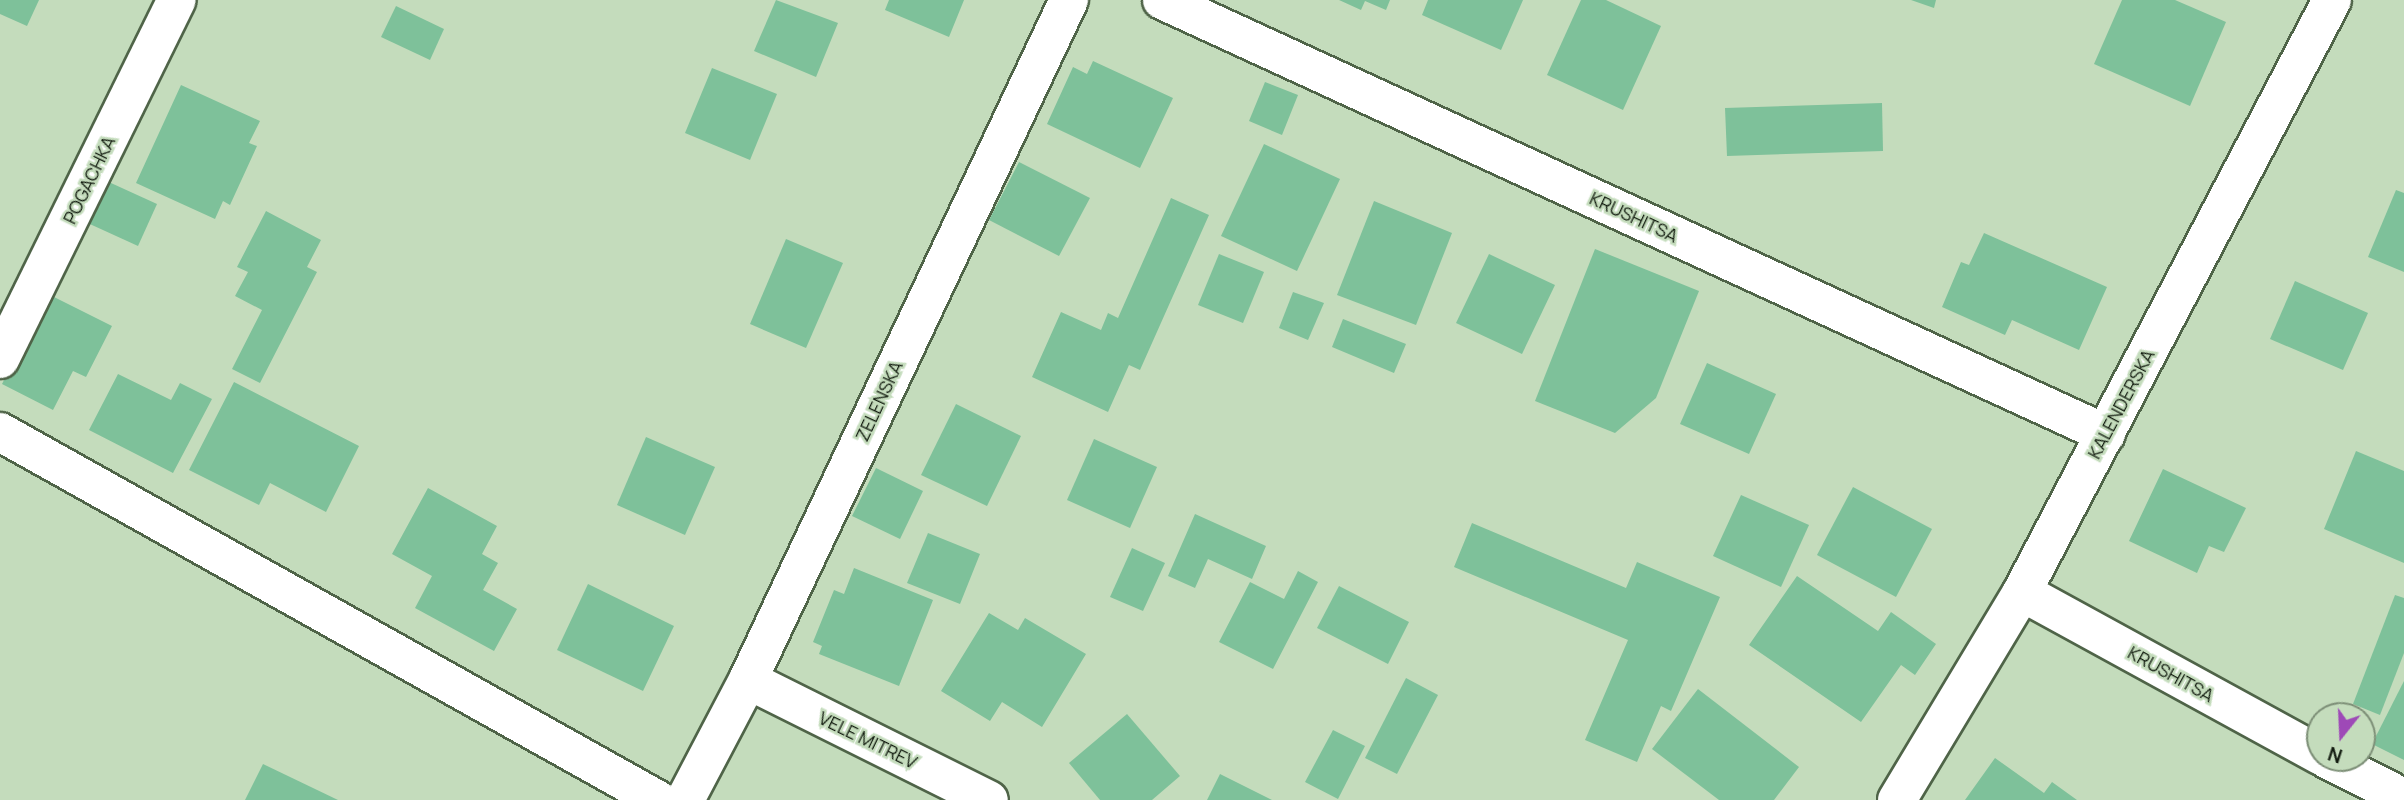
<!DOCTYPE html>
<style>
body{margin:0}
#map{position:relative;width:2404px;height:800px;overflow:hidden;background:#c4dcbc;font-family:Manrope,sans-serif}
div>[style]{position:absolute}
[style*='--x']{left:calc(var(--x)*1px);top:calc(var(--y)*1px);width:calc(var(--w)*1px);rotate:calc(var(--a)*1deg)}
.building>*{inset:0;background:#7ec19a}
.roads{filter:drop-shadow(2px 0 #4f6448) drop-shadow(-2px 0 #4f6448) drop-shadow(0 2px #4f6448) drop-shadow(0 -2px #4f6448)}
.street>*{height:38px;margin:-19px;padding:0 19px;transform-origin:19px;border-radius:19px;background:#fff}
span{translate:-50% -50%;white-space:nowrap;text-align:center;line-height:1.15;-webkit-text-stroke:5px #c4dcbc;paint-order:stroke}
.street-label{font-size:18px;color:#121b0f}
.north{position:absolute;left:2306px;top:702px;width:70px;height:70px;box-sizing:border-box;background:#c4dcbc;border:2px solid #7d8f77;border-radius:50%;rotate:198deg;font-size:19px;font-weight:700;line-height:28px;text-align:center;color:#121b0f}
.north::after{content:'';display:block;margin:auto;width:24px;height:32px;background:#9e49b7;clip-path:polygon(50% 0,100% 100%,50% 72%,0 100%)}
</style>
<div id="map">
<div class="building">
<i style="clip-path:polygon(0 0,39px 0,27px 26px,0 14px)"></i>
<i style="clip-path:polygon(776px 0,838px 23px,816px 77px,754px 51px)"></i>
<i style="clip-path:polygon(889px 0,964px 0,949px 37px,885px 10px)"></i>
<i style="clip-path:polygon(1339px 0,1390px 0,1386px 10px,1365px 1px,1361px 10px)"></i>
<i style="clip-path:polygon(1428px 0,1523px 0,1501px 50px,1422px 15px)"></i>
<i style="clip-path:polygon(1581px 0,1606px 0,1661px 26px,1623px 110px,1547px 75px)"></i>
<i style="clip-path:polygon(1911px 0,1936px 0,1934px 8px)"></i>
<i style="clip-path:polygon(2122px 0,2175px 0,2226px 22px,2190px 106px,2094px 64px)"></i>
<i style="clip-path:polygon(396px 6px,444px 29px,430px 60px,381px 37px)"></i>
<i style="clip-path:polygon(1093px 61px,1173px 98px,1140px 168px,1047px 124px,1073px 67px,1087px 74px)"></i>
<i style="clip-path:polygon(712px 68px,777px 94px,750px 160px,685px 133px)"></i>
<i style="clip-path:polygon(1265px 82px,1298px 95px,1282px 135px,1249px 121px)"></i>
<i style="clip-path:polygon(181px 85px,260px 121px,249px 143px,257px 146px,230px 205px,223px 201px,215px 219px,136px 183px)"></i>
<i style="clip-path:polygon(1882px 103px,1883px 151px,1727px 156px,1725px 108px)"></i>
<i style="clip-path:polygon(1264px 144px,1340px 179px,1297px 271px,1221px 236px)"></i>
<i style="clip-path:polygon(1019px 162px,1090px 198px,1059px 256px,989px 220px)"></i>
<i style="clip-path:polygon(100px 178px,157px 204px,138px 246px,81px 220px)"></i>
<i style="clip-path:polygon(2396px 190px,2404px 193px,2404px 272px,2368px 257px)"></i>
<i style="clip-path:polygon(1171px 198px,1209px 215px,1140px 370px,1129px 365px,1108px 412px,1032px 377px,1061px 312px,1101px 330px,1108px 313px,1118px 318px)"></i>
<i style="clip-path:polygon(1374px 201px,1452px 233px,1416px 325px,1337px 295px)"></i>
<i style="clip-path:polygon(266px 211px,321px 240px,307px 267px,317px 272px,260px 383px,232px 369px,262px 310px,235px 296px,248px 272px,237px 267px)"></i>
<i style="clip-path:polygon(1984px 233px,2107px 287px,2079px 350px,2012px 320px,2005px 335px,1942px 307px,1961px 262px,1969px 265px)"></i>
<i style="clip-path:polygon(786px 239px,843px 263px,806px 348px,750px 324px)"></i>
<i style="clip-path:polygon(1595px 249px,1699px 291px,1656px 398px,1615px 433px,1535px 401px)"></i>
<i style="clip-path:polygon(1219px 254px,1264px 272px,1243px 323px,1198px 305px)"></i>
<i style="clip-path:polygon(1489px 254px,1555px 285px,1522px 354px,1456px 323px)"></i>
<i style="clip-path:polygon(2295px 281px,2368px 313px,2343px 370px,2270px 339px)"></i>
<i style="clip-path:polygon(1293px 292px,1324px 303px,1308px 340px,1279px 328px)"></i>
<i style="clip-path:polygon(48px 294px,112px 326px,86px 377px,73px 371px,53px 410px,2px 384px)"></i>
<i style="clip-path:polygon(1343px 319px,1406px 344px,1394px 373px,1332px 347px)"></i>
<i style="clip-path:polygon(1707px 363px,1776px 394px,1749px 454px,1680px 424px)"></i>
<i style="clip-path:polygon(118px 374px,171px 400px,180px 383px,212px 399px,173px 473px,89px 430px)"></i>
<i style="clip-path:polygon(234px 382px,359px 446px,326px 512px,270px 483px,259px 505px,189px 470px)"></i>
<i style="clip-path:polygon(956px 404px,1021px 436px,987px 506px,921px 475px)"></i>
<i style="clip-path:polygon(646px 437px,715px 467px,685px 535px,617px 505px)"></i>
<i style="clip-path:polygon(1094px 439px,1157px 467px,1130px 528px,1067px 500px)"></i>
<i style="clip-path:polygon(2356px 451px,2404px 471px,2404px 563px,2324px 529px)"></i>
<i style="clip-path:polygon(876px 468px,923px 491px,900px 539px,852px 516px)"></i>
<i style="clip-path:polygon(2163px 469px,2246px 508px,2224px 552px,2209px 546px,2197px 573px,2129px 541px)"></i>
<i style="clip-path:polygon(1853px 487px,1932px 529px,1896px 597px,1817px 555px)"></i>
<i style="clip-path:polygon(428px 488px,497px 526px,482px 554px,498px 563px,483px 590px,517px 609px,494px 651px,415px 608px,432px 576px,392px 554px)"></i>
<i style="clip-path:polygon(1741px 495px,1809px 525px,1781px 587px,1713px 556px)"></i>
<i style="clip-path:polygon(1195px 514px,1266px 546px,1252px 579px,1208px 559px,1195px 588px,1168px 576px)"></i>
<i style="clip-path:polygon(1472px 523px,1626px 588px,1637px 562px,1720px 597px,1671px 711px,1661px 706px,1637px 762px,1585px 740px,1628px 640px,1454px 567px)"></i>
<i style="clip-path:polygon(928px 533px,980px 554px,960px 604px,907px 583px)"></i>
<i style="clip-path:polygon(1132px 548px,1165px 563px,1143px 611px,1110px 597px)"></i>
<i style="clip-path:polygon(854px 568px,933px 600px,899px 686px,819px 654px,822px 646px,813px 642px,834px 590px,844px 594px)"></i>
<i style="clip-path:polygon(1298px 571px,1318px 582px,1273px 669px,1219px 642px,1250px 582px,1284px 599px)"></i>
<i style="clip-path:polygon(1797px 576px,1878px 631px,1891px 612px,1936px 644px,1915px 675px,1901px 665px,1861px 722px,1749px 645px)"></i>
<i style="clip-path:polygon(588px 584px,674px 626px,643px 691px,557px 650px)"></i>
<i style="clip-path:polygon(1339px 586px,1409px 622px,1388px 664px,1317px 628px)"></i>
<i style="clip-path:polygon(2395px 595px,2404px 598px,2404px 653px,2380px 715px,2353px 704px)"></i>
<i style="clip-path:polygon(989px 613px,1018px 630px,1025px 618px,1086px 654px,1042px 727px,1002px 702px,990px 721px,941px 691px)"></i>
<i style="clip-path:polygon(1406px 678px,1438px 695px,1397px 774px,1365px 758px)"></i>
<i style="clip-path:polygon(2404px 681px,2404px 760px,2372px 744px)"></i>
<i style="clip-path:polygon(1698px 689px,1799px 767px,1774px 800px,1719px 800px,1652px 749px)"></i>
<i style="clip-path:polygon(1127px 714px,1180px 776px,1152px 800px,1100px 800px,1069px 763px)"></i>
<i style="clip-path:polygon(1333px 730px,1365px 746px,1338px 799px,1305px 782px)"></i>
<i style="clip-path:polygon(1995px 758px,2044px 793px,2052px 782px,2077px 800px,1965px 800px)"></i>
<i style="clip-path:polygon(263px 764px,338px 800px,245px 800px)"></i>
<i style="clip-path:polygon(1220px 774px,1272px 800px,1207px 800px)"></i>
</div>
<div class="roads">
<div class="street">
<i style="--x:1162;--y:0;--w:1039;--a:24.69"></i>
<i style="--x:0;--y:359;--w:400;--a:-63.8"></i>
<i style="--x:0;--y:432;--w:754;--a:29.22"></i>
<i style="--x:2022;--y:592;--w:340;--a:28.7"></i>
<i style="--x:748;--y:680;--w:269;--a:26.5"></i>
<i style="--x:2325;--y:758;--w:89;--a:26.9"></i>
<i style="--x:685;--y:800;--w:136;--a:-62.3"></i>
<i style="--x:748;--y:680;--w:752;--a:-64.73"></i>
<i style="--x:1897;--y:800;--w:243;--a:-59"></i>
<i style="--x:2022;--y:592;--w:668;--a:-62.36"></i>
</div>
</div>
<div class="street-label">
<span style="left:89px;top:180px;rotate:-64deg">POGACHKA</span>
<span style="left:1634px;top:217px;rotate:25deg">KRUSHITSA</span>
<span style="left:879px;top:401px;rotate:-65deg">ZELENSKA</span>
<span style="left:2121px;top:404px;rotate:-62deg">KALENDERSKA</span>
<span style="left:2171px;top:674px;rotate:29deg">KRUSHITSA</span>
<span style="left:868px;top:740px;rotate:26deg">VELE MITREV</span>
</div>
<div class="north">N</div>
</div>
